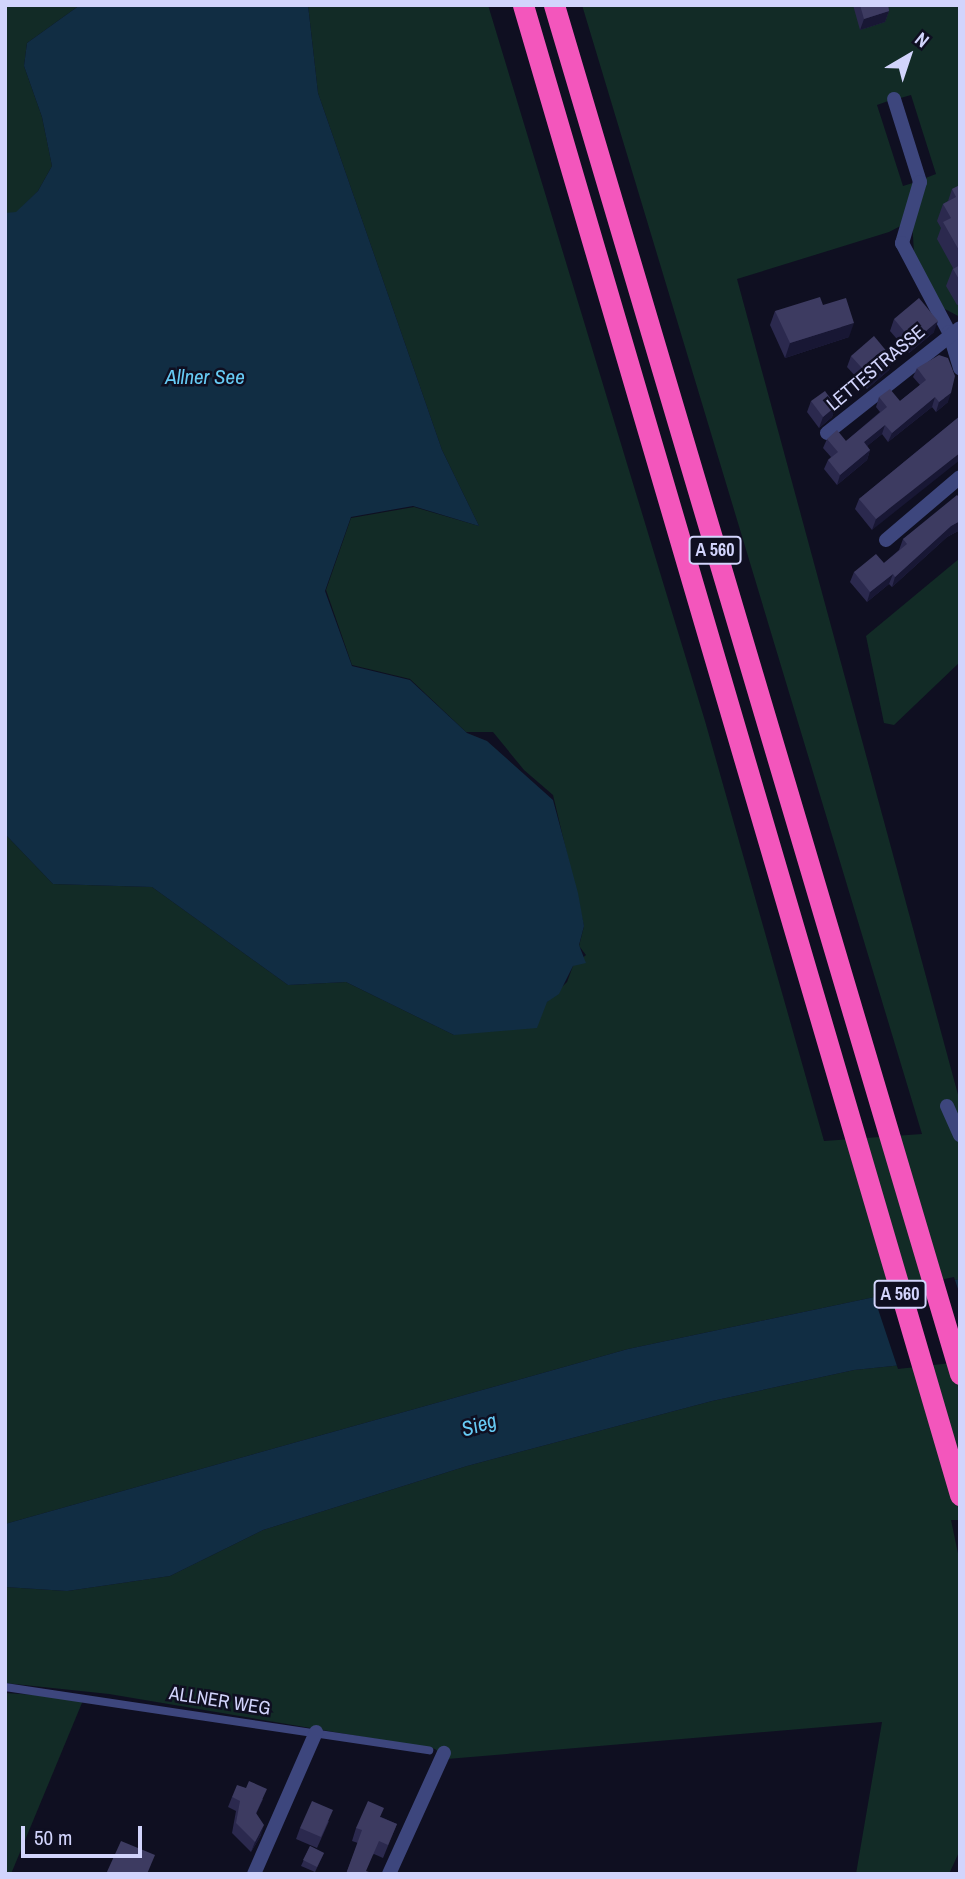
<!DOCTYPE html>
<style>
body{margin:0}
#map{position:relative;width:965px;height:1879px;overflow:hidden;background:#0f0f21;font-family:"Archivo Narrow",sans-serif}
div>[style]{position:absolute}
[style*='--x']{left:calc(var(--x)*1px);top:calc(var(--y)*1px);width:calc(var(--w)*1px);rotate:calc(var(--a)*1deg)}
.green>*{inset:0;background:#122b26}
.water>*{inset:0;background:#112d43}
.pier>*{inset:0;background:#0f0f21}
.lane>*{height:8px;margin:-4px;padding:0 4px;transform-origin:4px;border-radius:4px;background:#3d467d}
.street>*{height:14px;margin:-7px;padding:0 7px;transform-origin:7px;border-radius:7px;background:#3d467d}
.highway>*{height:21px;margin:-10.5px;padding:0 10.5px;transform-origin:10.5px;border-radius:10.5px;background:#f356bc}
.wall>*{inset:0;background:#2b294e}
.shaded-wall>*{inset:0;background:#181734}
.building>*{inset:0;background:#3d3b61}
span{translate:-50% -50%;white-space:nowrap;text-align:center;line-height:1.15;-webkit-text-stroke:5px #0f0f21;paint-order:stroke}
.shield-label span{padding:2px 5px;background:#0f0f21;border:2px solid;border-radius:5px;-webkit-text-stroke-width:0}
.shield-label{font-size:18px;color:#d2d4fc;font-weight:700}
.street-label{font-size:19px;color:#d2d4fc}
.water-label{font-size:21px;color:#67cbf5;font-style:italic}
.frame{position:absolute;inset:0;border:7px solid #d2d4fc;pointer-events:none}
.north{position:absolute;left:874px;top:21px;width:70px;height:70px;-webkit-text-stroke:5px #0f0f21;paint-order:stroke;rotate:39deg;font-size:19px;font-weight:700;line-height:28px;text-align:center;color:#d2d4fc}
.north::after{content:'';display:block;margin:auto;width:24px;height:32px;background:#d2d4fc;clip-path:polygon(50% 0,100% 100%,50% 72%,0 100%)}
.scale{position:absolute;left:21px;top:1826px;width:121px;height:32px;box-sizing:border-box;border:4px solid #d2d4fc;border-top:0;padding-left:9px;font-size:21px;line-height:24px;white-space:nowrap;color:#d2d4fc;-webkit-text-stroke:5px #0f0f21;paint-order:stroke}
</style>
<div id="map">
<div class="green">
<i style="clip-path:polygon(5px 5px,80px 5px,27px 43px,24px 66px,42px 117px,52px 166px,38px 191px,16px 213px,5px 213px)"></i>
<i style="clip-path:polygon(evenodd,308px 5px,488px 5px,705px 721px,824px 1141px,922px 1134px,582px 5px,960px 5px,960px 317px,943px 308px,914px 253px,912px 220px,889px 232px,737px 279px,960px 1102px,960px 1279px,628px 1349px,5px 1524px,5px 834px,53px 884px,152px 887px,288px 985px,346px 982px,454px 1035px,547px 1002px,567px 982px,573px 966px,586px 955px,579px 946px,584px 926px,553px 795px,524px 770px,493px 732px,466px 732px,410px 679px,352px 665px,326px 590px,351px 518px,414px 507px,479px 526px,442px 450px,318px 93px,308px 5px,911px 95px,936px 174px,923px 179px,897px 99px,911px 95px,308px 5px,891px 100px,916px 182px,903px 186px,877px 105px,891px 100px)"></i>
<i style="clip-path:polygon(960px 558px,960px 662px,894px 725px,884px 723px,866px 636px)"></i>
<i style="clip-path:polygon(960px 1359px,960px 1520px,951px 1520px,960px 1563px,960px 1850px,949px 1874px,856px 1874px,882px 1722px,447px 1759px,435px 1749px,109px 1694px,5px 1683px,5px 1587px,67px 1591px,170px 1576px,263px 1530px,467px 1466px,712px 1401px,854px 1370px)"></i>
<i style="clip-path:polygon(5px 1693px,84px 1698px,11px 1874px,5px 1874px)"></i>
</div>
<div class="water">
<i style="clip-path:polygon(80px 5px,308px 5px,318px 93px,442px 450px,479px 526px,413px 506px,351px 517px,325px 591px,352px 666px,410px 680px,467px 733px,487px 741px,553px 800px,578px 893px,584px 926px,579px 945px,586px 963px,573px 966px,559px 994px,547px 1002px,537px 1028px,454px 1035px,346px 982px,288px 985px,152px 887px,53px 884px,5px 834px,5px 213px,16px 212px,38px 191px,52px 166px,42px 117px,24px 66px,27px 43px)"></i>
<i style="clip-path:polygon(960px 1279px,960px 1359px,854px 1370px,712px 1401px,467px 1466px,263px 1530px,170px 1576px,67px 1591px,5px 1587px,5px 1524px,628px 1349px)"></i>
</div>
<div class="pier">
<i style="clip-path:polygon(954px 1277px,960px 1295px,960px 1362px,898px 1369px,873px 1294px)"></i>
</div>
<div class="lane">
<i style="--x:5;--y:1687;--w:429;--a:8.5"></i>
</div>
<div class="street">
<i style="--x:894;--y:99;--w:87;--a:72.6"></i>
<i style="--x:920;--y:182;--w:64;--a:106.4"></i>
<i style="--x:902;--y:243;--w:101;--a:62.2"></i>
<i style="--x:949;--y:332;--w:38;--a:73"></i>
<i style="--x:827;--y:433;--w:169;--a:-38.3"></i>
<i style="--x:886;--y:540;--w:97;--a:-40.4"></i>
<i style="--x:947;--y:1106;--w:32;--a:66"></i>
<i style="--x:254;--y:1874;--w:155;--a:-66.4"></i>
<i style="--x:389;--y:1874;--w:133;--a:-65.6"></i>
</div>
<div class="highway">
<i style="--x:523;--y:5;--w:1553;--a:73.65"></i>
<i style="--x:554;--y:5;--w:1428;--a:73.48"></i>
</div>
<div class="wall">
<i style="clip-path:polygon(853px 5px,888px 5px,889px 11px,885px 22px,860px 30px)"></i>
<i style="clip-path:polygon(960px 185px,960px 304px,957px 305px,946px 286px,953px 268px,937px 239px,941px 228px,937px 221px,943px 204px,948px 201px,952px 189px)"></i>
<i style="clip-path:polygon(823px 305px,849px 337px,785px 358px,770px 325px,775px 311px)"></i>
<i style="clip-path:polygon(894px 319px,934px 332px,909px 353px,890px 331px)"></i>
<i style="clip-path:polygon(851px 356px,893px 359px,889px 370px,867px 389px,847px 367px)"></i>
<i style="clip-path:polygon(917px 368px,948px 402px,936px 412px,932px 407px,888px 442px,882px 434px,867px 446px,870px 450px,867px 460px,837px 485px,824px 469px,828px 460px,831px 457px,823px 448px,827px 439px,846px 441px,880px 412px,876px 407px,879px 397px,900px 401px,920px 385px,913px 377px)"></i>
<i style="clip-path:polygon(811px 401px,836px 406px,832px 417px,819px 428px,807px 412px)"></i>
<i style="clip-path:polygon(960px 416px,872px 530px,855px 509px,859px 499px)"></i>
<i style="clip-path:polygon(960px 498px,960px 530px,947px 537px,892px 587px,889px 584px,867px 602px,850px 582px,854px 572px,884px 563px,899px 550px,903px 539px)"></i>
<i style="clip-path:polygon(232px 1797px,263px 1799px,256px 1814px,261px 1835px,251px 1852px,232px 1833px,236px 1811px,228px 1807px)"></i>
<i style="clip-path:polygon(381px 1817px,397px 1824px,383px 1858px,374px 1854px,346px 1874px,358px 1843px,352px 1841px,356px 1828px)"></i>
<i style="clip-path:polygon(329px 1821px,317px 1848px,296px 1839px,300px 1828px)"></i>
<i style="clip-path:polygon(310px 1846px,324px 1853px,315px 1872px,301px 1866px)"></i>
</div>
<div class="shaded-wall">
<i style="clip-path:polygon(889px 11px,885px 22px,860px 30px,864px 19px)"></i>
<i style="clip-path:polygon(938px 321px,934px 332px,909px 353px,913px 342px)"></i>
<i style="clip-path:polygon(854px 323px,849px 337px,785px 358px,790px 343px)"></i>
<i style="clip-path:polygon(893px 359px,889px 370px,867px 389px,871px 378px)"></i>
<i style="clip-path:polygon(951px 393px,948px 402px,936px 412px,939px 402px)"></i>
<i style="clip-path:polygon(935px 397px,932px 407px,888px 442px,892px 433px)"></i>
<i style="clip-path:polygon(836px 406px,832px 417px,819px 428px,823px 417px)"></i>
<i style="clip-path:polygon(885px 425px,882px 434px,860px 452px,864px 442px)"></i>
<i style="clip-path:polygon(870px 450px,867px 460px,837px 485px,840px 475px)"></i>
<i style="clip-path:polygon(960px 453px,960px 460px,872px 530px,876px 519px)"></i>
<i style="clip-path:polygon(960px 521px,960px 530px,947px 537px,892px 587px,895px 577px,951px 526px)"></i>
<i style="clip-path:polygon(893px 574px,889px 584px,867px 602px,870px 592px)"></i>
<i style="clip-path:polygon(264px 1825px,261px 1835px,251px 1852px,255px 1842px)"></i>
</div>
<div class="building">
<i style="clip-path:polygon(860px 5px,888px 5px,889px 11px,864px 19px)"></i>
<i style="clip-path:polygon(960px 185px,960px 252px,943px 222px,951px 218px,943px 204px,956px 197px,952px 189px)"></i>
<i style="clip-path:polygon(960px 265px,960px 281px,953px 269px)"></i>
<i style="clip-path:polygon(820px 297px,823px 305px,846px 298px,854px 323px,790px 343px,775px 311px)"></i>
<i style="clip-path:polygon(919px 298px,938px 321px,913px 342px,894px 319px)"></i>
<i style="clip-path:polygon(874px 336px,893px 359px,871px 378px,851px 356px)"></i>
<i style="clip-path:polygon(939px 355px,948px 358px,955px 376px,951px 393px,939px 402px,935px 397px,892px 433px,885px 425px,864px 442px,870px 450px,840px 475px,828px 460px,838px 452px,827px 439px,837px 430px,846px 441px,887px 407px,879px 397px,890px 389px,900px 401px,926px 380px,917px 368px)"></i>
<i style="clip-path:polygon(825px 391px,836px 406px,823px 417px,811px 401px)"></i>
<i style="clip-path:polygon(960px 416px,960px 453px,876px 519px,859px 499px)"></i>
<i style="clip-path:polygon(957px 495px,960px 498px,960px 521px,951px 526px,895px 577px,893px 574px,870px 592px,854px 572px,876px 554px,884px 563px,907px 544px,903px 539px)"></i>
<i style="clip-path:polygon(249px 1781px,267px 1789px,256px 1813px,264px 1825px,255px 1842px,236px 1823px,240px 1801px,232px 1797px,237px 1785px,246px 1788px)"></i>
<i style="clip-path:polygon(312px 1801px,333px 1810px,321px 1837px,300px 1828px)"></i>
<i style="clip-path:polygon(368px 1801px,384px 1808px,380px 1817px,397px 1824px,388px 1845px,379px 1841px,366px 1871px,369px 1872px,369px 1874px,346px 1874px,362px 1830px,356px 1828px)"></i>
<i style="clip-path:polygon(121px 1841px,155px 1855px,147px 1874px,106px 1874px)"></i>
<i style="clip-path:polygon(310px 1846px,324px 1853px,317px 1867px,303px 1860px)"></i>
</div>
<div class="shield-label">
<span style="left:715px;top:550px">A 560</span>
<span style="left:900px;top:1294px">A 560</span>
</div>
<div class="street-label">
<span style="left:876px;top:368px;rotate:-40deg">LETTESTRASSE</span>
<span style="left:220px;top:1701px;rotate:9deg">ALLNER WEG</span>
</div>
<div class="water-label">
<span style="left:205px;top:377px">Allner See</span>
<span style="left:479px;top:1425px;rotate:-17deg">Sieg</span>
</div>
<div class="frame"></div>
<div class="north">N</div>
<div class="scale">50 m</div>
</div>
